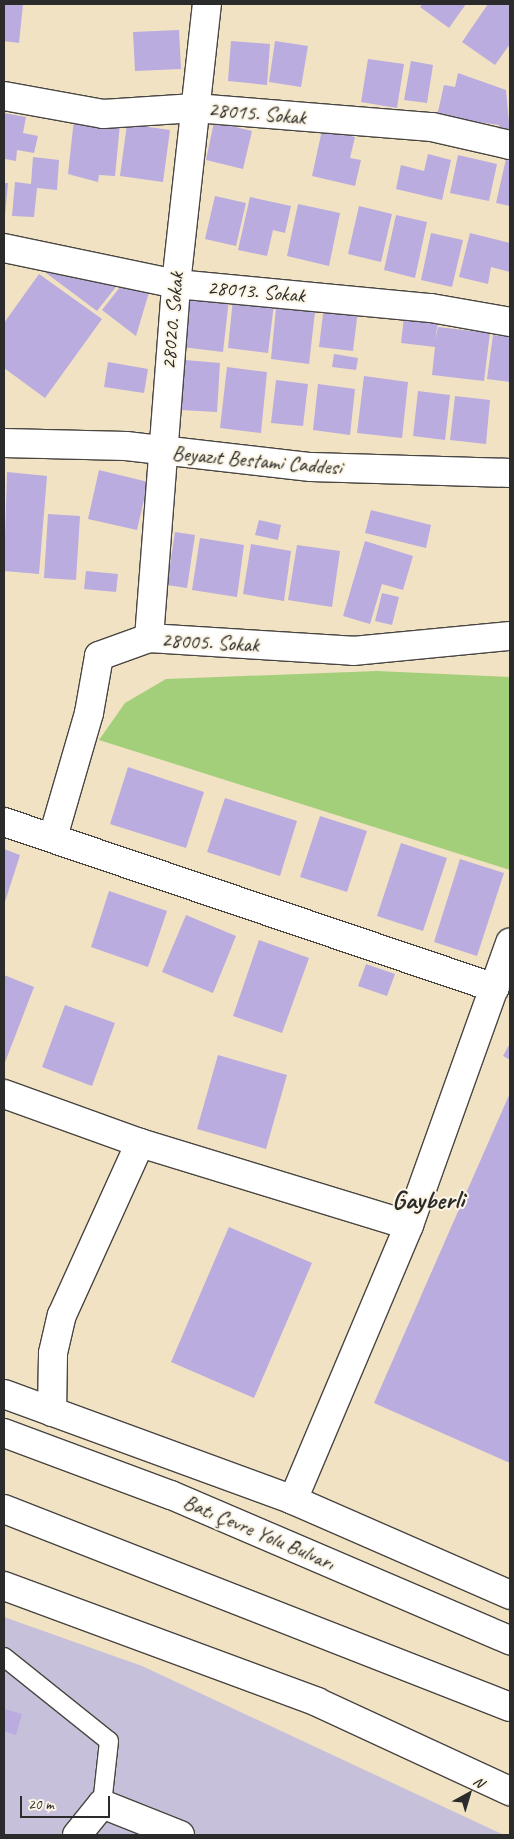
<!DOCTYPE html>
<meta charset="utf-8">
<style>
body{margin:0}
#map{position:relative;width:514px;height:1839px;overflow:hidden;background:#f1e2c4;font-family:Caveat,sans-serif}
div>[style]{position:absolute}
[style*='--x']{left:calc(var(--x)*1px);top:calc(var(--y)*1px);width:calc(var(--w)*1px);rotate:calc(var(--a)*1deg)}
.industrial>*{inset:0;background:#c6c0da}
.green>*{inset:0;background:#a3ce7a}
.building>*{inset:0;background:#baacde}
.roads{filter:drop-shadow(1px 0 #494642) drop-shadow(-1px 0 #494642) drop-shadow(0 1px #494642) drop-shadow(0 -1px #494642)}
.service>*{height:18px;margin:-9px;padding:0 9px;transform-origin:9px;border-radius:9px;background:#fff}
.minor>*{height:28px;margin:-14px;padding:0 14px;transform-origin:14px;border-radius:14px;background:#fff}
.primary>*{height:28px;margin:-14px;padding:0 14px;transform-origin:14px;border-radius:14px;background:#fff}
.trunk>*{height:28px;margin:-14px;padding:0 14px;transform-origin:14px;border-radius:14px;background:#fff}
span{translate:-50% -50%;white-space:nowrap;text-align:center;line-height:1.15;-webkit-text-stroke:4px #fcf5e5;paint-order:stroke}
.street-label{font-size:21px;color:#2b2b2b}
.district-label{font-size:26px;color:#2b2b2b;font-weight:700}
.frame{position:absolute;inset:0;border:5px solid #2b2b2b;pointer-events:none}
.north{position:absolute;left:444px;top:1769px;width:50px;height:50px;-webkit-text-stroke:4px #fcf5e5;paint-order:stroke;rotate:39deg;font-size:14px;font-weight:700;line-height:20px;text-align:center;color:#2b2b2b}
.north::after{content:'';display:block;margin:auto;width:18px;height:22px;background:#2b2b2b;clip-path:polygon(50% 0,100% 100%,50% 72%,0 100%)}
.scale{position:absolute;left:20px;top:1796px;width:90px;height:22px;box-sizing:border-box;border:2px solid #2b2b2b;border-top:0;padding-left:6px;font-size:15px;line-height:18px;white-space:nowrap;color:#2b2b2b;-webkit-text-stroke:4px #fcf5e5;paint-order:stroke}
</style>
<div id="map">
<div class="industrial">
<i style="clip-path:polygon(4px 1617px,142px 1666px,504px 1835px,4px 1835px)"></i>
</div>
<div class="green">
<i style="clip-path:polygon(377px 671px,510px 677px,510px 870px,99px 740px,125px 703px,166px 679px)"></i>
</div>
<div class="building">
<i style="clip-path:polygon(4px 4px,23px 4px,19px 43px,4px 41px)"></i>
<i style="clip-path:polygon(423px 4px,466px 4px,449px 28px,420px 7px)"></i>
<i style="clip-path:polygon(488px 4px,510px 4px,510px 44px,495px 65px,462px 42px)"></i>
<i style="clip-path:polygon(179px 30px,181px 69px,135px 71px,133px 32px)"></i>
<i style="clip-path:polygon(231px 41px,270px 44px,267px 85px,228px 81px)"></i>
<i style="clip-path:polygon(275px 41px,308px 46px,301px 87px,269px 82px)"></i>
<i style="clip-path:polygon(368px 59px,404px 64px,397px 108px,361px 102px)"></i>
<i style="clip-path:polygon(411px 61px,433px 65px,427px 103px,404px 100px)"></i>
<i style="clip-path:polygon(458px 73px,506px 90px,510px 134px,498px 131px,499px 125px,437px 116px,444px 85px,455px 87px)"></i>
<i style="clip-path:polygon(4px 113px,26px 117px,23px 133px,38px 136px,34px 153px,17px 150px,16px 161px,5px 159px)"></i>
<i style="clip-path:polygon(74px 119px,120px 124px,115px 176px,99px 175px,98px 182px,68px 174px)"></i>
<i style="clip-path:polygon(214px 122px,252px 131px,243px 169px,206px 160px)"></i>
<i style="clip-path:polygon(127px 124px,170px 130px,163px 182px,120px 176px)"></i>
<i style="clip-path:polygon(322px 130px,355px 137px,350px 158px,361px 160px,355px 186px,312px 176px)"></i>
<i style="clip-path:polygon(428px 154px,451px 160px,442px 200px,396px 189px,401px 165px,424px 171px)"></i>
<i style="clip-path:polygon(458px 155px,497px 164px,489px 201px,450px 193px)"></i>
<i style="clip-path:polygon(33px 157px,59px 160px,57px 190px,37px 188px,34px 217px,12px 216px,15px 182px,31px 184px)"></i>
<i style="clip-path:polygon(506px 159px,510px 161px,510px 206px,496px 203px)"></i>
<i style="clip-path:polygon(4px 183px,8px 183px,5px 216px,4px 216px)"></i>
<i style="clip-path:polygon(215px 196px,246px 203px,236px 246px,205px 239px)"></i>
<i style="clip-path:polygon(250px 197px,291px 206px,285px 233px,273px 230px,267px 256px,238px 250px)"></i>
<i style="clip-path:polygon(298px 204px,340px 213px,329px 266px,287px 256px)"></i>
<i style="clip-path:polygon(359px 206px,392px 214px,381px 262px,348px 254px)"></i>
<i style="clip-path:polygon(396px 215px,427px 222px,415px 278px,384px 270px)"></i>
<i style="clip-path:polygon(431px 233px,463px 240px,452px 287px,421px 280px)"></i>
<i style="clip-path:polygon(470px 233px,510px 243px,510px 272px,491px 267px,488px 284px,459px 277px)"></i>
<i style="clip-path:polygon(42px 270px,119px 283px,97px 311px)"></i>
<i style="clip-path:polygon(39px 274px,102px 319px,45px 398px,4px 368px,4px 323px)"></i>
<i style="clip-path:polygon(124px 282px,150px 289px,136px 336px,102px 310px)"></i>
<i style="clip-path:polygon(188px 294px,229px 299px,223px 352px,182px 347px)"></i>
<i style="clip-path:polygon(277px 298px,316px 303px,309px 364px,271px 359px)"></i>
<i style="clip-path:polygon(233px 299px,274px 304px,268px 353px,228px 348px)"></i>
<i style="clip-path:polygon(324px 306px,358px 310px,353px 351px,319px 347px)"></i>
<i style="clip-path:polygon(404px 317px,438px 322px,435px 341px,438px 327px,490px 333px,484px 381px,432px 375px,435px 347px,401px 343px)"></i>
<i style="clip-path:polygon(493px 335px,510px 337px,510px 382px,487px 379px)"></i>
<i style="clip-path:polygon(334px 354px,358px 358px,356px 370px,332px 367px)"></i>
<i style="clip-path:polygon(185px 360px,220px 363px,217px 412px,181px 410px)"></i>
<i style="clip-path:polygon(108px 362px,148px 369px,144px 393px,104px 387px)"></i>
<i style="clip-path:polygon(227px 367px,267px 372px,261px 433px,220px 428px)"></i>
<i style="clip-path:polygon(364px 376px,408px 382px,402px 438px,357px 433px)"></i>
<i style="clip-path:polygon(276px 380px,308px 384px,303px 426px,271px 423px)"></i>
<i style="clip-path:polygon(318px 384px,355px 389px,350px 435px,313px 430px)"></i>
<i style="clip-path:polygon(418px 391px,450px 395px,445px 440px,413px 436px)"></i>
<i style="clip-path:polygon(455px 396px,490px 400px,486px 444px,450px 440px)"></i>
<i style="clip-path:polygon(99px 470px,148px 482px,137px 530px,88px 519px)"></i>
<i style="clip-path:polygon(7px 472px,47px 476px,39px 574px,4px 571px)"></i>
<i style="clip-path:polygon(371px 510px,431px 525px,426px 548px,365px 533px)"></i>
<i style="clip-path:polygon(48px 514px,80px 516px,76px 580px,44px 578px)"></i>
<i style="clip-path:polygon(259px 520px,281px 525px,278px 540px,255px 535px)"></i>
<i style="clip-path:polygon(175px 532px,195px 535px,187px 588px,167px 585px)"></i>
<i style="clip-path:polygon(200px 538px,244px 545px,237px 597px,192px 590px)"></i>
<i style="clip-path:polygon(365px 541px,413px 556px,403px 590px,382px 584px,370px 624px,343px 616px)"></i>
<i style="clip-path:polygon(251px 544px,291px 551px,284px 601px,243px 594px)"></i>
<i style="clip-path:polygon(297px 545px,340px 551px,332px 607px,288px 600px)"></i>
<i style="clip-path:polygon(86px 571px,118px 574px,116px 592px,84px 589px)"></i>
<i style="clip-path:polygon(382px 593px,399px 597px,392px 625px,375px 621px)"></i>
<i style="clip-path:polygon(128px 767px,204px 792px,186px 848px,110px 824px)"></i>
<i style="clip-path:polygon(225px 798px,297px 821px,280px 876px,207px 852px)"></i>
<i style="clip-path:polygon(320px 816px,367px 831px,347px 892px,300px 877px)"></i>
<i style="clip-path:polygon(401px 843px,447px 858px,423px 931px,377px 916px)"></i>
<i style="clip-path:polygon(4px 849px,20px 855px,4px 905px)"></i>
<i style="clip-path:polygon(460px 859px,504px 873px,477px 956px,434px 942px)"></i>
<i style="clip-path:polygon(109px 891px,167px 911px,148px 967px,91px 947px)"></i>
<i style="clip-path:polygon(186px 915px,236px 936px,213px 993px,162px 972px)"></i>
<i style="clip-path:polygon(259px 940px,309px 958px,282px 1033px,233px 1016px)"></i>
<i style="clip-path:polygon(366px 964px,395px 974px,387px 996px,358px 986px)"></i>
<i style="clip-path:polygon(4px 975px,34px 987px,4px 1065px)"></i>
<i style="clip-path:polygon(65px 1005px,115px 1023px,92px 1086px,42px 1067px)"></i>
<i style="clip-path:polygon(510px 1043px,510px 1060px,503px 1056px)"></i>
<i style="clip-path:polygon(218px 1055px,287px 1075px,266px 1149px,197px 1129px)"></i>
<i style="clip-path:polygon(510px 1093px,510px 1463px,374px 1403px)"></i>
<i style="clip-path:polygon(229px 1227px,312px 1263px,254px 1398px,171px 1362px)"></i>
<i style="clip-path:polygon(4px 1709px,22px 1714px,16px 1735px,4px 1731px)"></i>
</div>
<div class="roads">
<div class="service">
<i style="--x:4;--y:1657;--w:134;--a:38.7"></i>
<i style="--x:109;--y:1741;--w:63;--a:96.3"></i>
</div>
<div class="minor">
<i style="--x:4;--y:96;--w:101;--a:10.3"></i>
<i style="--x:103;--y:114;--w:92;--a:-3.7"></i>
<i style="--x:195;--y:108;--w:238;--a:4.6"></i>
<i style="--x:432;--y:127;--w:80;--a:13"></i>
<i style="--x:4;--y:248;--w:176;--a:11.8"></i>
<i style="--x:176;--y:284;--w:256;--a:5.4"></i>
<i style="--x:431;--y:308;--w:80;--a:10"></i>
<i style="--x:4;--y:443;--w:122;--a:1.4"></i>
<i style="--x:126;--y:446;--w:186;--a:6.5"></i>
<i style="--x:311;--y:467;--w:199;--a:1.7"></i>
<i style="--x:149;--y:638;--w:355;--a:-85.6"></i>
<i style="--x:176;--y:284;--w:282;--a:-83.7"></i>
<i style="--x:4;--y:822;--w:518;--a:18.68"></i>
<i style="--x:53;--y:837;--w:129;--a:-73.8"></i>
<i style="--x:89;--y:713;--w:58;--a:-80"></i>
<i style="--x:99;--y:656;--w:53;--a:-19.8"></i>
<i style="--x:149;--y:638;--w:204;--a:3.6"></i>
<i style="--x:353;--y:651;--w:158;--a:-5.5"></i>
<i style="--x:4;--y:1094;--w:145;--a:19.8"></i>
<i style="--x:140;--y:1143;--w:281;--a:17"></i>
<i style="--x:52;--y:1412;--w:59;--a:-89"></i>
<i style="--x:53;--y:1353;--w:39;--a:-77"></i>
<i style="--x:62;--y:1315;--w:189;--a:-65.6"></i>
<i style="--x:293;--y:1500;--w:298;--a:-67.1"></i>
<i style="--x:409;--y:1225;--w:300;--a:-70.3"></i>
<i style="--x:77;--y:1835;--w:40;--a:-51"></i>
<i style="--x:102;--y:1804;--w:84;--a:21.7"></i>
</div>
<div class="primary">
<i style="--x:4;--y:1394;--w:308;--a:20.1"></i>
<i style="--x:293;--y:1500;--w:237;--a:23.6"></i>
<i style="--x:4;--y:1586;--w:334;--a:20.3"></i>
<i style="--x:317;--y:1702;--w:213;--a:24.8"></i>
</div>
<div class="trunk">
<i style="--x:4;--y:1433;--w:178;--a:20.4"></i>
<i style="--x:171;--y:1495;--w:369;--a:23.2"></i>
<i style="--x:4;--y:1509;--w:543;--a:21.37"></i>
</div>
</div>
<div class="street-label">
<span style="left:257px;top:113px;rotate:5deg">28015. Sokak</span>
<span style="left:256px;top:291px;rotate:5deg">28013. Sokak</span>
<span style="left:172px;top:321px;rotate:-85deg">28020. Sokak</span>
<span style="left:257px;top:460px;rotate:5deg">Beyazıt Bestami Caddesi</span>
<span style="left:210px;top:642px;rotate:3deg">28005. Sokak</span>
<span style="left:259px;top:1532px;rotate:23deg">Batı Çevre Yolu Bulvarı</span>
</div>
<div class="district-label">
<span style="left:428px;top:1200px">Gayberli</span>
</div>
<div class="frame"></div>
<div class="north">N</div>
<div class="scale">20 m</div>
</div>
